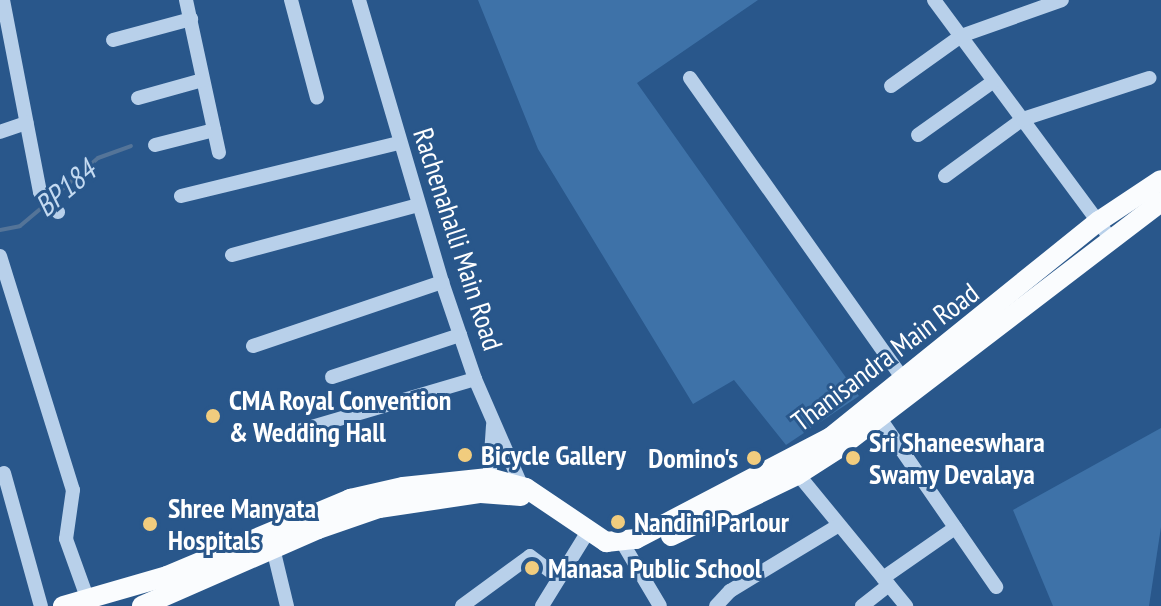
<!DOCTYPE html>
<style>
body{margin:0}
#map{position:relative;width:1161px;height:606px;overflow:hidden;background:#29578b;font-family:"PT Sans Narrow",sans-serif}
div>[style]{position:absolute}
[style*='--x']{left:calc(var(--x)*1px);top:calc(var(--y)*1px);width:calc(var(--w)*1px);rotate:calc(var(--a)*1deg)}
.green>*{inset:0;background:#3e72a8}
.stream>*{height:4px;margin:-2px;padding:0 2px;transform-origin:2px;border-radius:2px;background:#547498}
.minor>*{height:14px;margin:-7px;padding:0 7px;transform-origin:7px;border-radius:7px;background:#b8d0ea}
.major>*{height:20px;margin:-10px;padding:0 10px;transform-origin:10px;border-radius:10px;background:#fafcfe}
.dots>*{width:22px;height:22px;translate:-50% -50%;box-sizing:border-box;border:4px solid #29578b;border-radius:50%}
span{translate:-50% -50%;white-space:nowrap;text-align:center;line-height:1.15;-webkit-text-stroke:6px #29578b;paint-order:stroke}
.street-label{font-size:28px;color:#fff}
.poi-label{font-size:28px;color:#fff;font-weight:700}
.left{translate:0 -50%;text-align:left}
.right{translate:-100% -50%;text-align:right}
.water-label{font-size:30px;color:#c4daf1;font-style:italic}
</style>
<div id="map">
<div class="green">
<i style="clip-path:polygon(478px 0,758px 0,637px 83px,859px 396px,786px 445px,734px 380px,693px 404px,538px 149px)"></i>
<i style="clip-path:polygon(1161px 428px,1161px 527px,1149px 606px,1053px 606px,1013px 510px)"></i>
</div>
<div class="stream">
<i style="--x:51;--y:199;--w:62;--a:-41.1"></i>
<i style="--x:98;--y:158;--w:35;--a:-20"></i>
<i style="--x:0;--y:230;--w:20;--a:-11"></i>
<i style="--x:20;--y:226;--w:33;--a:-40"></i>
</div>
<div class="minor">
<i style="--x:3;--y:0;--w:196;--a:79.1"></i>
<i style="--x:40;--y:192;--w:27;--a:48"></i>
<i style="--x:186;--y:0;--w:156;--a:77.8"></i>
<i style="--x:291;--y:0;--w:101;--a:75.1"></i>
<i style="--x:359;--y:0;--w:294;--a:73.6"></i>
<i style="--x:442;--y:282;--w:102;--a:71.2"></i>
<i style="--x:475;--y:379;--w:125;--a:66.5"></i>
<i style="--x:934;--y:0;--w:296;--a:53.5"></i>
<i style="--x:113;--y:40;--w:81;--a:-15.1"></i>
<i style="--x:690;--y:78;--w:372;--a:54.7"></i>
<i style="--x:891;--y:86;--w:86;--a:-35.5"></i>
<i style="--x:961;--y:36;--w:107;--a:-19.6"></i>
<i style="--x:138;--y:98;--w:67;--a:-15.5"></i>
<i style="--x:0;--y:132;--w:28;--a:-19"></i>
<i style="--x:918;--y:135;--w:93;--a:-35.4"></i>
<i style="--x:155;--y:145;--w:61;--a:-14.3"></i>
<i style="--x:945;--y:176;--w:97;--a:-36.2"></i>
<i style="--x:1023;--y:119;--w:133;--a:-18"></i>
<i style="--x:181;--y:196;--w:224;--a:-13.7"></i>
<i style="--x:232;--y:255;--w:193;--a:-15"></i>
<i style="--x:0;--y:256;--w:245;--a:72.7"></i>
<i style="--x:73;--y:490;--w:49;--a:98.1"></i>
<i style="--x:66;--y:539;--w:65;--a:70.2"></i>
<i style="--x:253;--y:346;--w:200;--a:-18.7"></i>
<i style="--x:332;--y:377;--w:135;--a:-18.2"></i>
<i style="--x:881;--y:420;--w:203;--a:55.4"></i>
<i style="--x:288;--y:434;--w:195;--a:-16.4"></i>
<i style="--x:792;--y:467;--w:180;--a:50.6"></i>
<i style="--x:4;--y:473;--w:138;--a:74.5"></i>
<i style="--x:489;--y:484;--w:59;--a:-86.1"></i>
<i style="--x:271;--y:540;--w:68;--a:76.4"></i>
<i style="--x:622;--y:542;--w:74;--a:59.3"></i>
<i style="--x:883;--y:578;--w:88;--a:-34.8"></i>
<i style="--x:462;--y:606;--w:84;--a:-36.3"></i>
<i style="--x:530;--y:556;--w:36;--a:37"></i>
<i style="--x:542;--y:606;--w:89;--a:-58.3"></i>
<i style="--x:716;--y:606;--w:21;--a:-47"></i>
<i style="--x:730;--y:591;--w:127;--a:-31.2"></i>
<i style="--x:862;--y:606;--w:34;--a:-38"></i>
</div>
<div class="major">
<i style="--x:671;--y:536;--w:140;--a:-25.8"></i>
<i style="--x:797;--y:475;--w:50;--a:-32.7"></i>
<i style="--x:839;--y:448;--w:405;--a:-37.4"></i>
<i style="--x:63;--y:606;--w:108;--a:-16.1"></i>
<i style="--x:167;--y:576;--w:199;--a:-22.8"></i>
<i style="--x:350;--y:499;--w:54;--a:-12.8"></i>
<i style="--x:403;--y:487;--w:86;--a:-6"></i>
<i style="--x:489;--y:478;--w:38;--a:15"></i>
<i style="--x:526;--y:488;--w:97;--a:34"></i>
<i style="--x:606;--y:542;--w:30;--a:-6"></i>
<i style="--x:636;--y:539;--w:220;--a:-27.6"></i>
<i style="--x:831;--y:437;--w:344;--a:-38.9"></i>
<i style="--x:1099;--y:221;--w:74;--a:-33.5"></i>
<i style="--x:142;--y:606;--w:192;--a:-23.6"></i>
<i style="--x:318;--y:529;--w:65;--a:-19"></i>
<i style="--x:379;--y:508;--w:103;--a:-8.4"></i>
<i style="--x:481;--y:493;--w:40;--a:4.3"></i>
</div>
<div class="dots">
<i style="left:213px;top:416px;background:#f1cc7e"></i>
<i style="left:465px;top:455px;background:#f1cc7e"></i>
<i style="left:754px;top:458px;background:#f1cc7e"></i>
<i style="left:853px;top:458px;background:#f1cc7e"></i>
<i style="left:618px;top:522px;background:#f1cc7e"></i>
<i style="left:150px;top:524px;background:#f1cc7e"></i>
<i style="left:532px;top:568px;background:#f1cc7e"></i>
</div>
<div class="street-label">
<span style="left:458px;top:239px;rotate:72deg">Rachenahalli Main Road</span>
<span style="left:885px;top:357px;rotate:-37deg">Thanisandra Main Road</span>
</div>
<div class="poi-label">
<span class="left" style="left:229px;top:416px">CMA Royal Convention<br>&amp; Wedding Hall</span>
<span class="left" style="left:869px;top:458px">Sri Shaneeswhara<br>Swamy Devalaya</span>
<span class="left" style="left:481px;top:455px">Bicycle Gallery</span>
<span class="right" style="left:738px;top:458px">Domino's</span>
<span class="left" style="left:168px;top:524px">Shree Manyata<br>Hospitals</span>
<span class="left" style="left:634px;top:522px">Nandini Parlour</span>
<span class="left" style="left:548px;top:568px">Manasa Public School</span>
</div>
<div class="water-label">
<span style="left:65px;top:188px;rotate:-40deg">BP184</span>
</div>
</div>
